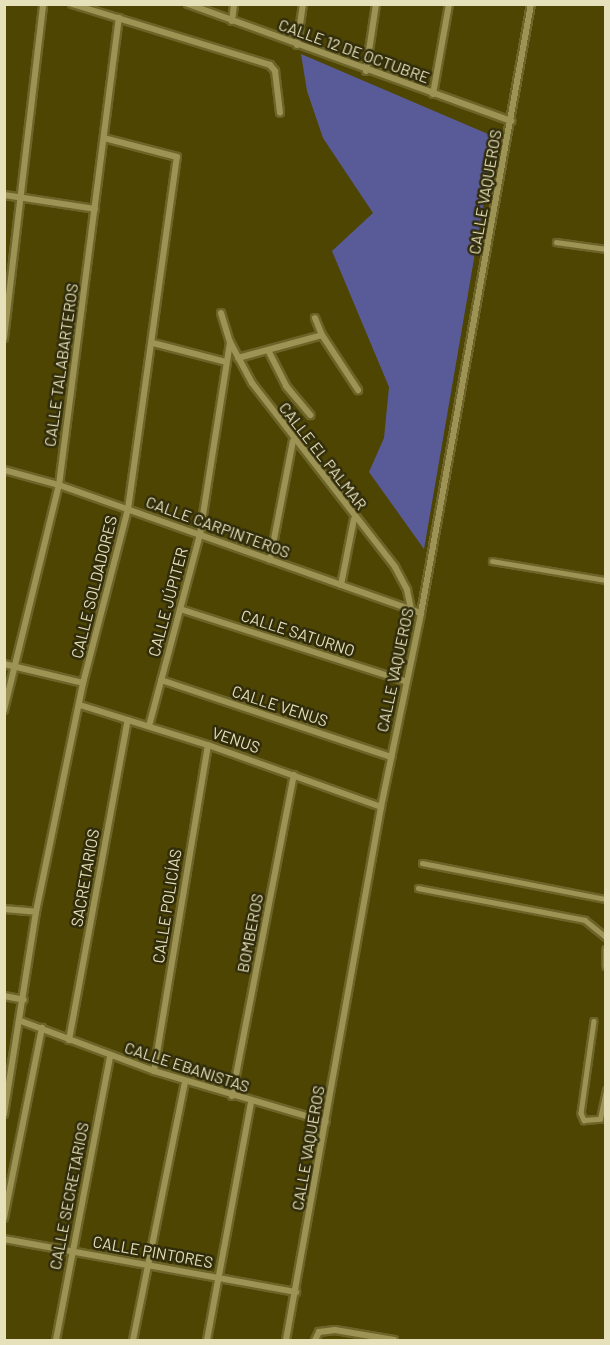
<!DOCTYPE html>
<meta charset="utf-8">
<style>
body{margin:0}
#map{position:relative;width:610px;height:1345px;overflow:hidden;background:#4e4503;font-family:Barlow,sans-serif}
div>[style]{position:absolute}
[style*='--x']{left:calc(var(--x)*1px);top:calc(var(--y)*1px);width:calc(var(--w)*1px);rotate:calc(var(--a)*1deg)}
.green>*{inset:0;background:#595b99}
.roads{filter:drop-shadow(2px 0 #6c6428) drop-shadow(-2px 0 #6c6428) drop-shadow(0 2px #6c6428) drop-shadow(0 -2px #6c6428)}
.service>*{height:4.5px;margin:-2.25px;padding:0 2.25px;transform-origin:2.25px;border-radius:2.25px;background:#9d9355}
.minor>*{height:6px;margin:-3px;padding:0 3px;transform-origin:3px;border-radius:3px;background:#9d9355}
span{translate:-50% -50%;white-space:nowrap;text-align:center;line-height:1.15;-webkit-text-stroke:5px #312c0b;paint-order:stroke}
.street-label{font-size:16px;color:#e6e0bb}
.frame{position:absolute;inset:0;border:6px solid #e6e0bb;pointer-events:none}
</style>
<div id="map">
<div class="green">
<i style="clip-path:polygon(301px 54px,495px 137px,424px 549px,369px 472px,384px 438px,389px 387px,332px 251px,373px 213px,323px 138px,307px 91px)"></i>
</div>
<div class="roads">
<div class="service">
<i style="--x:556;--y:242;--w:50;--a:8"></i>
<i style="--x:492;--y:561;--w:116;--a:9.5"></i>
<i style="--x:422;--y:863;--w:187;--a:11.1"></i>
<i style="--x:418;--y:888;--w:170;--a:10.8"></i>
<i style="--x:585;--y:920;--w:27;--a:39"></i>
<i style="--x:606;--y:949;--w:17;--a:90"></i>
<i style="--x:594;--y:1021;--w:93;--a:98"></i>
<i style="--x:581;--y:1113;--w:8;--a:67"></i>
<i style="--x:584;--y:1120;--w:16;--a:-4"></i>
<i style="--x:600;--y:1119;--w:29;--a:-78"></i>
</div>
<div class="minor">
<i style="--x:72;--y:4;--w:207;--a:17.1"></i>
<i style="--x:270;--y:65;--w:8;--a:50"></i>
<i style="--x:275;--y:71;--w:42;--a:83.2"></i>
<i style="--x:188;--y:4;--w:344;--a:19.9"></i>
<i style="--x:232;--y:21;--w:17;--a:-83"></i>
<i style="--x:297;--y:45;--w:41;--a:-81.7"></i>
<i style="--x:366;--y:71;--w:68;--a:-81.5"></i>
<i style="--x:433;--y:94;--w:91;--a:-79.9"></i>
<i style="--x:4;--y:195;--w:92;--a:8.7"></i>
<i style="--x:221;--y:313;--w:30;--a:73"></i>
<i style="--x:230;--y:342;--w:47;--a:61.8"></i>
<i style="--x:252;--y:383;--w:233;--a:52.1"></i>
<i style="--x:395;--y:567;--w:26;--a:62"></i>
<i style="--x:407;--y:590;--w:19;--a:78"></i>
<i style="--x:315;--y:318;--w:18;--a:68"></i>
<i style="--x:322;--y:335;--w:66;--a:56.8"></i>
<i style="--x:4;--y:338;--w:336;--a:-83.3"></i>
<i style="--x:153;--y:343;--w:75;--a:14.6"></i>
<i style="--x:269;--y:352;--w:38;--a:63"></i>
<i style="--x:286;--y:386;--w:38;--a:50"></i>
<i style="--x:238;--y:358;--w:87;--a:-15.3"></i>
<i style="--x:4;--y:470;--w:57;--a:15.3"></i>
<i style="--x:59;--y:485;--w:384;--a:19.5"></i>
<i style="--x:270;--y:560;--w:121;--a:-79.1"></i>
<i style="--x:341;--y:585;--w:67;--a:-78.9"></i>
<i style="--x:180;--y:609;--w:238;--a:17.8"></i>
<i style="--x:4;--y:664;--w:81;--a:13.5"></i>
<i style="--x:161;--y:680;--w:243;--a:18.5"></i>
<i style="--x:80;--y:705;--w:134;--a:17.4"></i>
<i style="--x:208;--y:745;--w:184;--a:19.7"></i>
<i style="--x:4;--y:710;--w:232;--a:-76.3"></i>
<i style="--x:59;--y:485;--w:471;--a:-82.7"></i>
<i style="--x:149;--y:726;--w:199;--a:-75.1"></i>
<i style="--x:200;--y:534;--w:194;--a:-81.1"></i>
<i style="--x:4;--y:909;--w:32;--a:5"></i>
<i style="--x:4;--y:996;--w:20;--a:11"></i>
<i style="--x:21;--y:1021;--w:142;--a:20.6"></i>
<i style="--x:154;--y:1071;--w:179;--a:16.5"></i>
<i style="--x:69;--y:1040;--w:325;--a:-79.6"></i>
<i style="--x:154;--y:1071;--w:330;--a:-80.6"></i>
<i style="--x:232;--y:1096;--w:327;--a:-79.1"></i>
<i style="--x:4;--y:1114;--w:205;--a:-81"></i>
<i style="--x:36;--y:912;--w:234;--a:-78.4"></i>
<i style="--x:83;--y:683;--w:180;--a:-75.5"></i>
<i style="--x:128;--y:509;--w:355;--a:-82.1"></i>
<i style="--x:177;--y:157;--w:75;--a:-165.4"></i>
<i style="--x:4;--y:1218;--w:194;--a:-78.7"></i>
<i style="--x:4;--y:1239;--w:297;--a:10.3"></i>
<i style="--x:56;--y:1340;--w:289;--a:-79.2"></i>
<i style="--x:133;--y:1340;--w:264;--a:-78.6"></i>
<i style="--x:207;--y:1340;--w:242;--a:-79.5"></i>
<i style="--x:286;--y:1340;--w:541;--a:-79.89"></i>
<i style="--x:381;--y:807;--w:198;--a:-78.3"></i>
<i style="--x:421;--y:613;--w:619;--a:-79.76"></i>
<i style="--x:315;--y:1340;--w:9;--a:-63"></i>
<i style="--x:319;--y:1332;--w:16;--a:-7"></i>
<i style="--x:335;--y:1330;--w:60;--a:9.6"></i>
</div>
</div>
<div class="street-label">
<span style="left:354px;top:51px;rotate:20deg">CALLE 12 DE OCTUBRE</span>
<span style="left:485px;top:192px;rotate:-80deg">CALLE VAQUEROS</span>
<span style="left:61px;top:365px;rotate:-82deg">CALLE TALABARTEROS</span>
<span style="left:323px;top:456px;rotate:52deg">CALLE EL PALMAR</span>
<span style="left:218px;top:527px;rotate:20deg">CALLE CARPINTEROS</span>
<span style="left:94px;top:587px;rotate:-76deg">CALLE SOLDADORES</span>
<span style="left:168px;top:602px;rotate:-75deg">CALLE JÚPITER</span>
<span style="left:298px;top:633px;rotate:18deg">CALLE SATURNO</span>
<span style="left:395px;top:670px;rotate:-78deg">CALLE VAQUEROS</span>
<span style="left:280px;top:706px;rotate:18deg">CALLE VENUS</span>
<span style="left:236px;top:740px;rotate:19deg">VENUS</span>
<span style="left:85px;top:878px;rotate:-80deg">SACRETARIOS</span>
<span style="left:167px;top:906px;rotate:-81deg">CALLE POLICÍAS</span>
<span style="left:250px;top:933px;rotate:-79deg">BOMBEROS</span>
<span style="left:187px;top:1067px;rotate:18deg">CALLE EBANISTAS</span>
<span style="left:308px;top:1148px;rotate:-80deg">CALLE VAQUEROS</span>
<span style="left:69px;top:1196px;rotate:-79deg">CALLE SECRETARIOS</span>
<span style="left:153px;top:1252px;rotate:10deg">CALLE PINTORES</span>
</div>
<div class="frame"></div>
</div>
